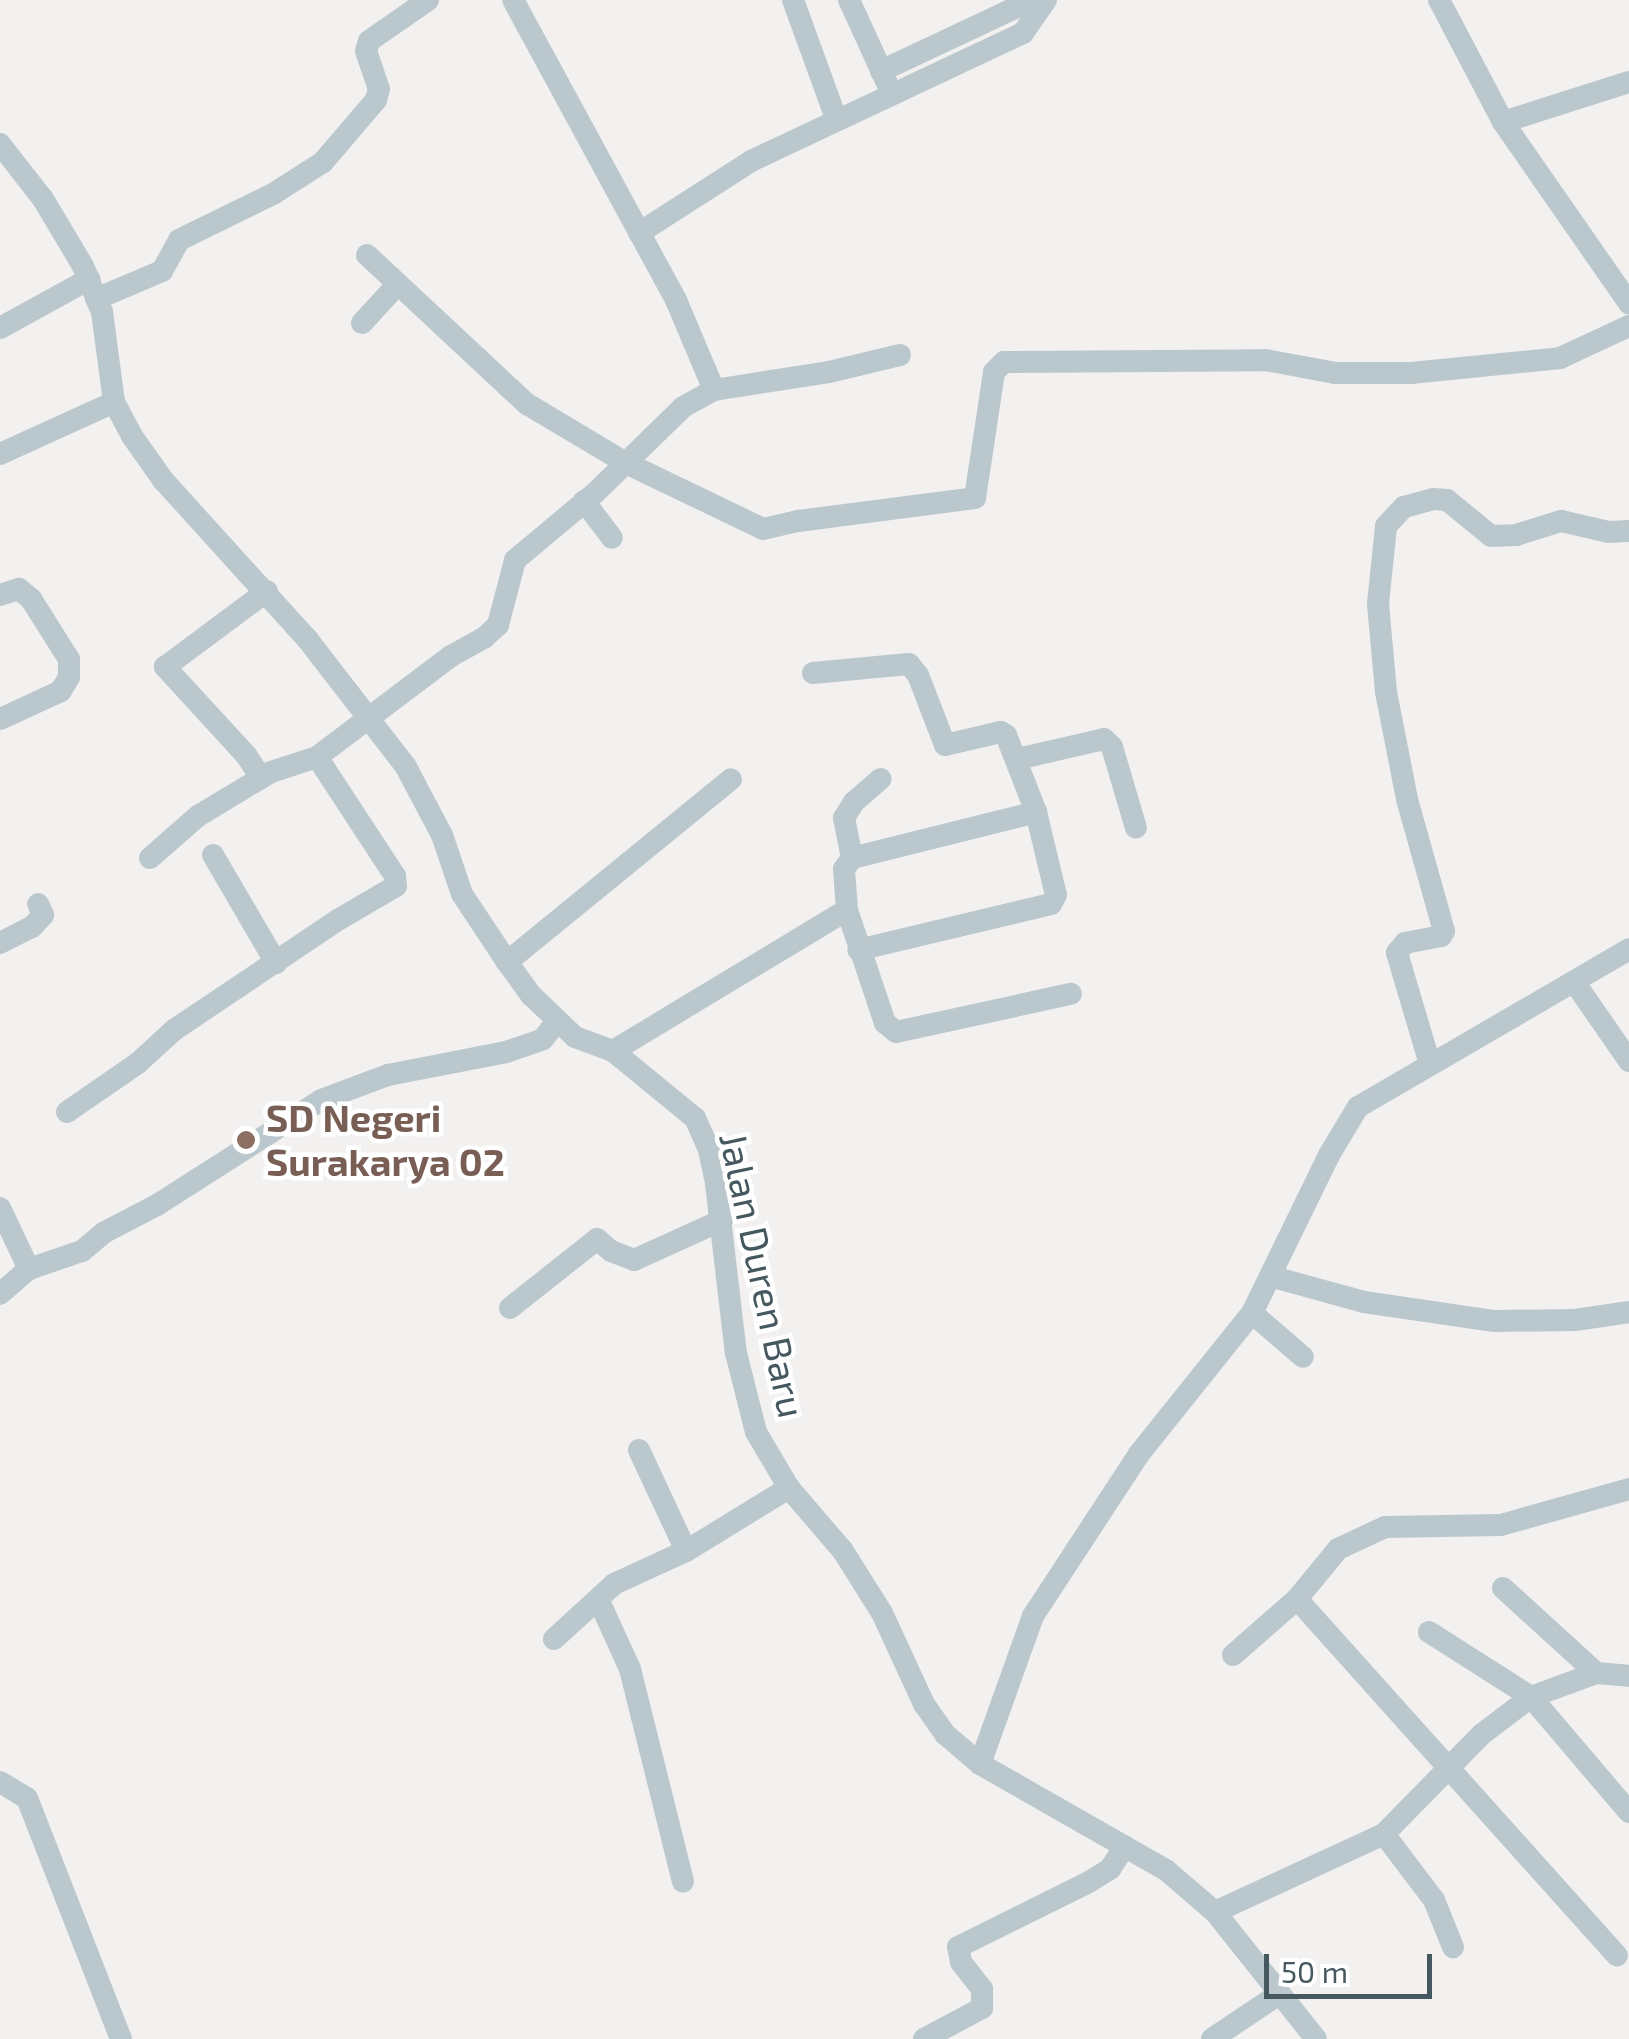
<!DOCTYPE html>
<style>
body{margin:0}
#map{position:relative;width:1629px;height:2039px;overflow:hidden;background:#f3f0f0;font-family:"Exo 2",sans-serif}
div>[style]{position:absolute}
[style*='--x']{left:calc(var(--x)*1px);top:calc(var(--y)*1px);width:calc(var(--w)*1px);rotate:calc(var(--a)*1deg)}
.minor>*{height:22px;margin:-11px;padding:0 11px;transform-origin:11px;border-radius:11px;background:#bac8ce}
.dots>*{width:28px;height:28px;translate:-50% -50%;box-sizing:border-box;border:5px solid #fff;border-radius:50%}
span{translate:-50% -50%;white-space:nowrap;text-align:center;line-height:1.15;-webkit-text-stroke:9px #fff;paint-order:stroke}
.education-label{font-size:38px;color:#785e54;font-weight:700}
.left{translate:0 -50%;text-align:left}
.street-label{font-size:38px;color:#46585f}
.scale{position:absolute;left:1264px;top:1954px;width:168px;height:45px;box-sizing:border-box;border:5px solid #46585f;border-top:0;padding-left:12px;font-size:30px;line-height:35px;white-space:nowrap;color:#46585f;-webkit-text-stroke:8px #fff;paint-order:stroke}
</style>
<div id="map">
<div class="minor">
<i style="--x:793;--y:0;--w:126;--a:70"></i>
<i style="--x:849;--y:0;--w:94;--a:65.4"></i>
<i style="--x:1439;--y:0;--w:138;--a:62.3"></i>
<i style="--x:1503;--y:122;--w:221;--a:55.2"></i>
<i style="--x:881;--y:71;--w:167;--a:-25.2"></i>
<i style="--x:1503;--y:122;--w:132;--a:-17.6"></i>
<i style="--x:0;--y:144;--w:70;--a:52"></i>
<i style="--x:43;--y:199;--w:78;--a:59.2"></i>
<i style="--x:83;--y:266;--w:50;--a:67.6"></i>
<i style="--x:102;--y:312;--w:91;--a:82.4"></i>
<i style="--x:114;--y:402;--w:38;--a:62"></i>
<i style="--x:132;--y:436;--w:54;--a:54.8"></i>
<i style="--x:163;--y:480;--w:216;--a:47.8"></i>
<i style="--x:308;--y:640;--w:160;--a:52.3"></i>
<i style="--x:406;--y:767;--w:77;--a:62.1"></i>
<i style="--x:442;--y:835;--w:62;--a:71.3"></i>
<i style="--x:462;--y:894;--w:82;--a:56.5"></i>
<i style="--x:507;--y:962;--w:41;--a:54"></i>
<i style="--x:531;--y:995;--w:61;--a:43.7"></i>
<i style="--x:575;--y:1037;--w:40;--a:20.2"></i>
<i style="--x:613;--y:1051;--w:106;--a:39.3"></i>
<i style="--x:695;--y:1118;--w:35;--a:66"></i>
<i style="--x:709;--y:1150;--w:35;--a:78"></i>
<i style="--x:716;--y:1184;--w:170;--a:83.3"></i>
<i style="--x:736;--y:1353;--w:81;--a:75.8"></i>
<i style="--x:756;--y:1432;--w:65;--a:59.5"></i>
<i style="--x:789;--y:1488;--w:83;--a:49.4"></i>
<i style="--x:843;--y:1551;--w:73;--a:57.8"></i>
<i style="--x:882;--y:1613;--w:100;--a:65.2"></i>
<i style="--x:924;--y:1704;--w:37;--a:55"></i>
<i style="--x:945;--y:1734;--w:46;--a:40.6"></i>
<i style="--x:980;--y:1764;--w:214;--a:29.7"></i>
<i style="--x:1166;--y:1870;--w:65;--a:40.6"></i>
<i style="--x:1215;--y:1912;--w:162;--a:51.5"></i>
<i style="--x:639;--y:233;--w:133;--a:-32.7"></i>
<i style="--x:751;--y:161;--w:301;--a:-25.2"></i>
<i style="--x:1023;--y:33;--w:40;--a:-55.1"></i>
<i style="--x:367;--y:255;--w:219;--a:43"></i>
<i style="--x:527;--y:404;--w:115;--a:30.8"></i>
<i style="--x:626;--y:463;--w:152;--a:25.7"></i>
<i style="--x:763;--y:529;--w:36;--a:-13"></i>
<i style="--x:798;--y:521;--w:178;--a:-7.4"></i>
<i style="--x:975;--y:498;--w:127;--a:-81.4"></i>
<i style="--x:994;--y:372;--w:14;--a:-45"></i>
<i style="--x:1004;--y:362;--w:261;--a:-0.4"></i>
<i style="--x:1265;--y:360;--w:71;--a:10.5"></i>
<i style="--x:1335;--y:373;--w:76;--a:0"></i>
<i style="--x:1411;--y:373;--w:150;--a:-5.7"></i>
<i style="--x:1560;--y:358;--w:76;--a:-24.9"></i>
<i style="--x:96;--y:299;--w:72;--a:-23"></i>
<i style="--x:162;--y:271;--w:35;--a:-61"></i>
<i style="--x:179;--y:240;--w:105;--a:-26.1"></i>
<i style="--x:273;--y:194;--w:59;--a:-32.6"></i>
<i style="--x:323;--y:162;--w:82;--a:-49.5"></i>
<i style="--x:376;--y:100;--w:11;--a:-75"></i>
<i style="--x:379;--y:89;--w:40;--a:-108.9"></i>
<i style="--x:366;--y:51;--w:10;--a:-73"></i>
<i style="--x:369;--y:41;--w:72;--a:-34.8"></i>
<i style="--x:362;--y:323;--w:52;--a:-47.4"></i>
<i style="--x:0;--y:328;--w:102;--a:-28.8"></i>
<i style="--x:714;--y:390;--w:116;--a:-8.9"></i>
<i style="--x:829;--y:372;--w:73;--a:-13.5"></i>
<i style="--x:0;--y:454;--w:125;--a:-24.5"></i>
<i style="--x:584;--y:501;--w:46;--a:52.9"></i>
<i style="--x:0;--y:595;--w:20;--a:-18"></i>
<i style="--x:19;--y:589;--w:16;--a:40"></i>
<i style="--x:31;--y:599;--w:71;--a:57.7"></i>
<i style="--x:69;--y:659;--w:18;--a:90"></i>
<i style="--x:69;--y:677;--w:16;--a:120"></i>
<i style="--x:61;--y:691;--w:67;--a:155.3"></i>
<i style="--x:813;--y:673;--w:96;--a:-5.4"></i>
<i style="--x:909;--y:664;--w:14;--a:51"></i>
<i style="--x:918;--y:675;--w:75;--a:68.9"></i>
<i style="--x:945;--y:745;--w:57;--a:-13.1"></i>
<i style="--x:1001;--y:732;--w:6;--a:31"></i>
<i style="--x:1006;--y:735;--w:83;--a:68.7"></i>
<i style="--x:1036;--y:812;--w:85;--a:76.5"></i>
<i style="--x:1056;--y:895;--w:10;--a:119"></i>
<i style="--x:1051;--y:904;--w:198;--a:166.6"></i>
<i style="--x:1017;--y:759;--w:89;--a:-12.9"></i>
<i style="--x:1104;--y:739;--w:11;--a:45"></i>
<i style="--x:1112;--y:747;--w:84;--a:73.5"></i>
<i style="--x:261;--y:778;--w:27;--a:-123"></i>
<i style="--x:246;--y:755;--w:120;--a:-132.6"></i>
<i style="--x:165;--y:667;--w:127;--a:-36.7"></i>
<i style="--x:213;--y:855;--w:125;--a:59.7"></i>
<i style="--x:150;--y:858;--w:64;--a:-41.2"></i>
<i style="--x:198;--y:816;--w:85;--a:-31.1"></i>
<i style="--x:271;--y:772;--w:48;--a:-18.1"></i>
<i style="--x:317;--y:757;--w:168;--a:-37"></i>
<i style="--x:451;--y:656;--w:38;--a:-29"></i>
<i style="--x:484;--y:638;--w:19;--a:-43"></i>
<i style="--x:498;--y:625;--w:67;--a:-75.3"></i>
<i style="--x:515;--y:560;--w:103;--a:-39.9"></i>
<i style="--x:594;--y:494;--w:124;--a:-44.3"></i>
<i style="--x:683;--y:407;--w:35;--a:-29"></i>
<i style="--x:714;--y:390;--w:98;--a:-112.9"></i>
<i style="--x:676;--y:300;--w:341;--a:-118.5"></i>
<i style="--x:852;--y:858;--w:41;--a:-101.3"></i>
<i style="--x:844;--y:818;--w:19;--a:-58"></i>
<i style="--x:854;--y:802;--w:35;--a:-41"></i>
<i style="--x:847;--y:910;--w:119;--a:71.4"></i>
<i style="--x:885;--y:1023;--w:14;--a:39"></i>
<i style="--x:896;--y:1032;--w:179;--a:-12.3"></i>
<i style="--x:0;--y:943;--w:36;--a:-27"></i>
<i style="--x:32;--y:927;--w:16;--a:-47"></i>
<i style="--x:43;--y:915;--w:12;--a:-114"></i>
<i style="--x:507;--y:962;--w:289;--a:-39.2"></i>
<i style="--x:1575;--y:983;--w:95;--a:55.3"></i>
<i style="--x:613;--y:1051;--w:273;--a:-31.1"></i>
<i style="--x:847;--y:910;--w:41;--a:-94.2"></i>
<i style="--x:844;--y:869;--w:14;--a:-54"></i>
<i style="--x:852;--y:858;--w:190;--a:-14"></i>
<i style="--x:1429;--y:1061;--w:113;--a:-106.5"></i>
<i style="--x:1397;--y:953;--w:13;--a:-51"></i>
<i style="--x:1405;--y:943;--w:37;--a:-11"></i>
<i style="--x:1441;--y:936;--w:6;--a:-59"></i>
<i style="--x:1444;--y:931;--w:137;--a:-105.7"></i>
<i style="--x:1407;--y:799;--w:109;--a:-101.1"></i>
<i style="--x:1386;--y:692;--w:88;--a:-95.2"></i>
<i style="--x:1378;--y:604;--w:78;--a:-84.1"></i>
<i style="--x:1386;--y:526;--w:26;--a:-47"></i>
<i style="--x:1404;--y:507;--w:30;--a:-15"></i>
<i style="--x:1433;--y:499;--w:14;--a:4"></i>
<i style="--x:1447;--y:500;--w:57;--a:39.3"></i>
<i style="--x:1491;--y:536;--w:25;--a:-2"></i>
<i style="--x:1516;--y:535;--w:47;--a:-17.3"></i>
<i style="--x:1561;--y:521;--w:49;--a:12.9"></i>
<i style="--x:1609;--y:532;--w:20;--a:-3"></i>
<i style="--x:67;--y:1112;--w:86;--a:-34.6"></i>
<i style="--x:138;--y:1063;--w:49;--a:-42.5"></i>
<i style="--x:174;--y:1030;--w:197;--a:-33.9"></i>
<i style="--x:338;--y:920;--w:67;--a:-30.4"></i>
<i style="--x:396;--y:886;--w:10;--a:-96"></i>
<i style="--x:395;--y:876;--w:142;--a:-123.2"></i>
<i style="--x:0;--y:1208;--w:68;--a:64.6"></i>
<i style="--x:1273;--y:1277;--w:94;--a:15.4"></i>
<i style="--x:1364;--y:1302;--w:132;--a:8.3"></i>
<i style="--x:1495;--y:1321;--w:80;--a:-0.7"></i>
<i style="--x:1575;--y:1320;--w:55;--a:-8.4"></i>
<i style="--x:0;--y:1294;--w:38;--a:-41"></i>
<i style="--x:29;--y:1269;--w:56;--a:-18.8"></i>
<i style="--x:82;--y:1251;--w:30;--a:-40"></i>
<i style="--x:105;--y:1232;--w:59;--a:-27.4"></i>
<i style="--x:157;--y:1205;--w:195;--a:-32.6"></i>
<i style="--x:321;--y:1100;--w:72;--a:-20.5"></i>
<i style="--x:388;--y:1075;--w:120;--a:-11"></i>
<i style="--x:506;--y:1052;--w:39;--a:-19"></i>
<i style="--x:543;--y:1039;--w:23;--a:-52"></i>
<i style="--x:510;--y:1308;--w:111;--a:-38.4"></i>
<i style="--x:597;--y:1239;--w:18;--a:41"></i>
<i style="--x:611;--y:1251;--w:25;--a:21"></i>
<i style="--x:634;--y:1260;--w:97;--a:-24.4"></i>
<i style="--x:1252;--y:1313;--w:67;--a:40.8"></i>
<i style="--x:639;--y:1450;--w:111;--a:65"></i>
<i style="--x:1503;--y:1588;--w:126;--a:42.4"></i>
<i style="--x:1297;--y:1599;--w:65;--a:-50.6"></i>
<i style="--x:1338;--y:1549;--w:52;--a:-25.1"></i>
<i style="--x:1385;--y:1527;--w:116;--a:-1"></i>
<i style="--x:1501;--y:1525;--w:133;--a:-15.7"></i>
<i style="--x:599;--y:1601;--w:75;--a:65.5"></i>
<i style="--x:630;--y:1669;--w:219;--a:76"></i>
<i style="--x:1429;--y:1632;--w:121;--a:32.5"></i>
<i style="--x:1531;--y:1697;--w:151;--a:49.6"></i>
<i style="--x:554;--y:1639;--w:81;--a:-42.5"></i>
<i style="--x:614;--y:1584;--w:79;--a:-24.6"></i>
<i style="--x:686;--y:1551;--w:121;--a:-31.5"></i>
<i style="--x:1233;--y:1655;--w:85;--a:-41.2"></i>
<i style="--x:1297;--y:1599;--w:479;--a:48.1"></i>
<i style="--x:980;--y:1764;--w:157;--a:-70.3"></i>
<i style="--x:1033;--y:1616;--w:194;--a:-56.8"></i>
<i style="--x:1139;--y:1454;--w:181;--a:-51.3"></i>
<i style="--x:1252;--y:1313;--w:176;--a:-64"></i>
<i style="--x:1329;--y:1155;--w:56;--a:-58.9"></i>
<i style="--x:1358;--y:1107;--w:314;--a:-30.2"></i>
<i style="--x:0;--y:1782;--w:31;--a:31"></i>
<i style="--x:27;--y:1798;--w:259;--a:68.7"></i>
<i style="--x:1384;--y:1834;--w:83;--a:52.9"></i>
<i style="--x:1434;--y:1900;--w:51;--a:68"></i>
<i style="--x:1215;--y:1912;--w:186;--a:-24.8"></i>
<i style="--x:1384;--y:1834;--w:140;--a:-45.6"></i>
<i style="--x:1482;--y:1734;--w:61;--a:-37.1"></i>
<i style="--x:1531;--y:1697;--w:69;--a:-20.3"></i>
<i style="--x:1596;--y:1673;--w:33;--a:5"></i>
<i style="--x:924;--y:2039;--w:66;--a:-28.1"></i>
<i style="--x:982;--y:2008;--w:19;--a:-90"></i>
<i style="--x:982;--y:1989;--w:34;--a:-128"></i>
<i style="--x:961;--y:1962;--w:15;--a:-101"></i>
<i style="--x:958;--y:1947;--w:146;--a:-26.4"></i>
<i style="--x:1089;--y:1882;--w:25;--a:-32"></i>
<i style="--x:1110;--y:1869;--w:27;--a:-57"></i>
<i style="--x:1212;--y:2039;--w:81;--a:-33.9"></i>
</div>
<div class="dots">
<i style="left:246px;top:1140px;background:#8d6e63"></i>
</div>
<div class="education-label">
<span class="left" style="left:266px;top:1140px">SD Negeri<br>Surakarya 02</span>
</div>
<div class="street-label">
<span style="left:763px;top:1275px;rotate:78deg">Jalan Duren Baru</span>
</div>
<div class="scale">50 m</div>
</div>
